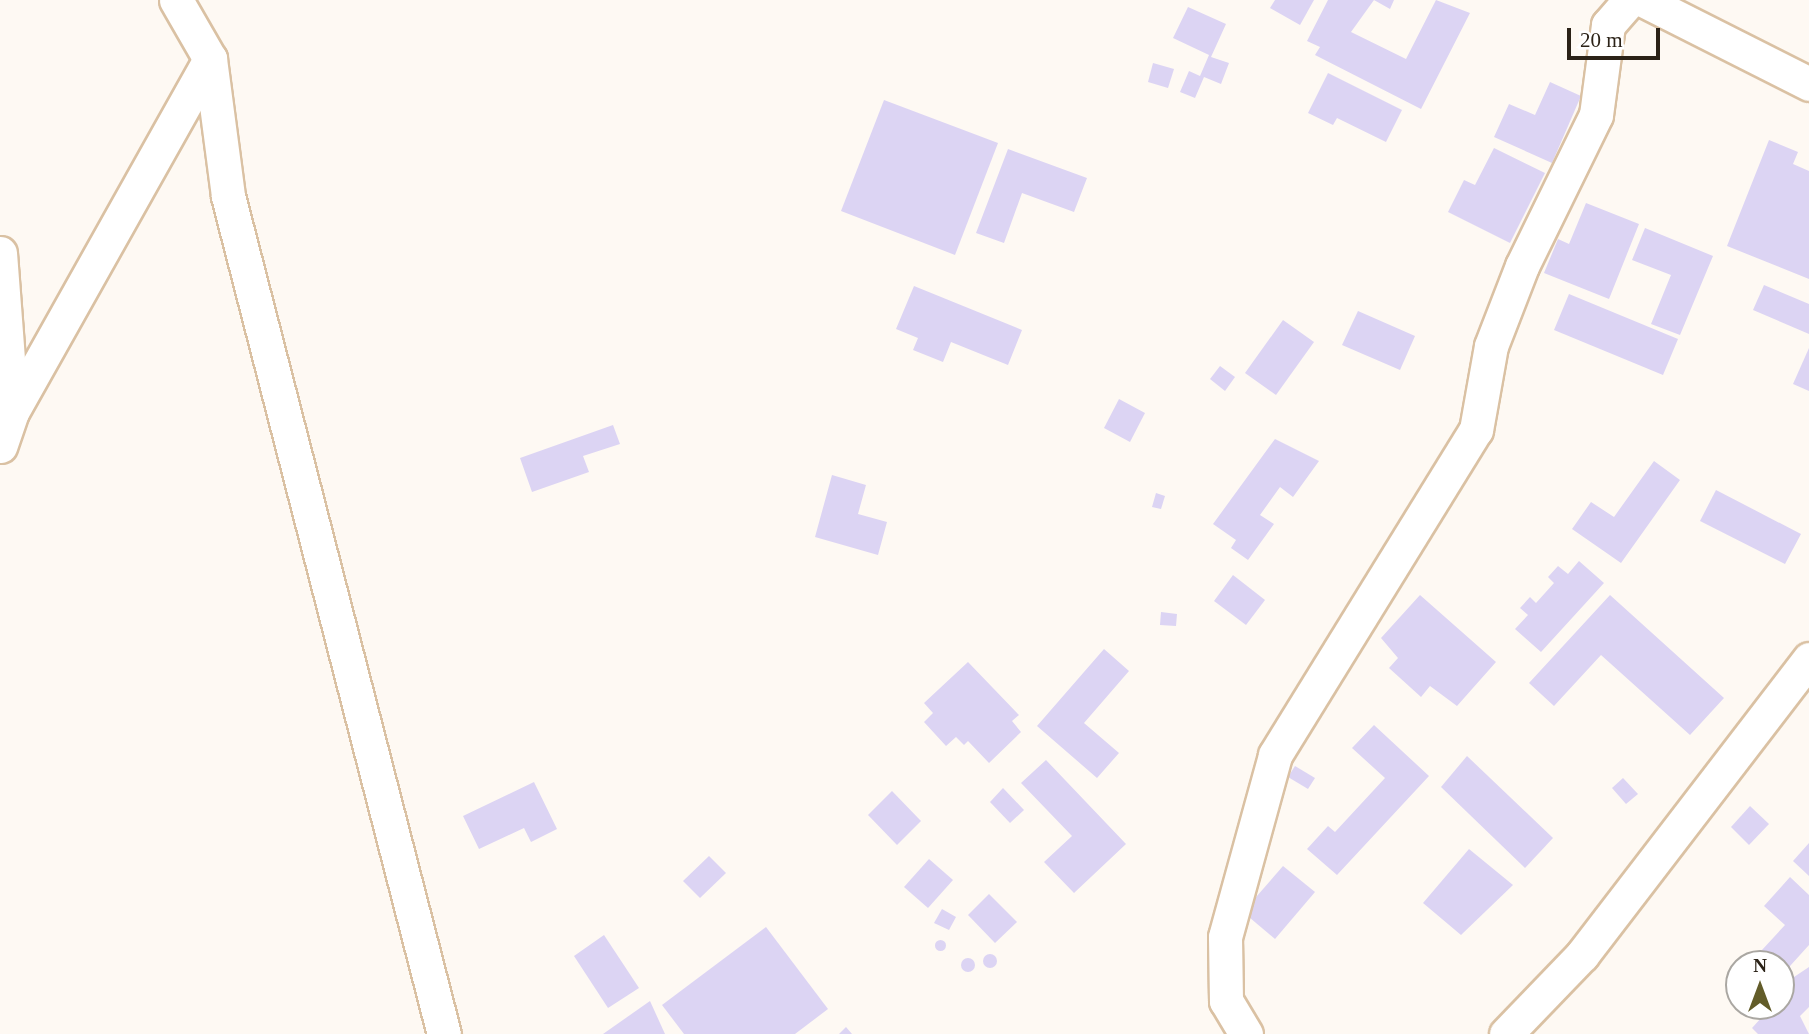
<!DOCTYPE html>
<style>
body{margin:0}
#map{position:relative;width:1809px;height:1034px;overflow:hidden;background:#fef9f3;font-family:Georgia,serif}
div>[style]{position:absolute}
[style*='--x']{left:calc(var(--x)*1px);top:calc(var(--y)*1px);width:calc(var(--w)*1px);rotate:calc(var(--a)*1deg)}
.building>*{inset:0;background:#dcd4f3}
.round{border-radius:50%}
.roads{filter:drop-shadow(2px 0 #dac1a3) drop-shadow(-2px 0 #dac1a3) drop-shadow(0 2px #dac1a3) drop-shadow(0 -2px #dac1a3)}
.minor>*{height:33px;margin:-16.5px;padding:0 16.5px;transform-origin:16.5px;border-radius:16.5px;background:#fff}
span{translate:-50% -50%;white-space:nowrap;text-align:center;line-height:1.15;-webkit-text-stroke:5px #fff;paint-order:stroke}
.north{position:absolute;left:1725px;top:950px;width:70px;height:70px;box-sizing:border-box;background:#fff;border:2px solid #aaa7a2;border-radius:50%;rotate:0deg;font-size:19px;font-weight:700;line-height:28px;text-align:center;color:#2b2217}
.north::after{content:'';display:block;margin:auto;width:24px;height:32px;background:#625c29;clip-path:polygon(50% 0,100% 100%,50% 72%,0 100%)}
.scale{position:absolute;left:1567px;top:28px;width:93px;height:32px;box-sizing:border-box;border:4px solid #2b2217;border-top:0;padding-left:9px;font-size:21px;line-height:24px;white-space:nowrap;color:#2b2217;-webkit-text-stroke:5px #fff;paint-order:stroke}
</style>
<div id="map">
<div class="building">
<i style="clip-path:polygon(1275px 0,1314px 0,1300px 25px,1270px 8px)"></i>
<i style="clip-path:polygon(1328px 0,1394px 0,1390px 9px,1374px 0,1351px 32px,1406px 59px,1436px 0,1470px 13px,1421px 109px,1315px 55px,1320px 47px,1307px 41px)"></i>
<i style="clip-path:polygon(1188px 7px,1226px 24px,1211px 57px,1229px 63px,1221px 84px,1204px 77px,1195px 98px,1180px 92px,1189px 71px,1200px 76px,1209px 55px,1173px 38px)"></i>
<i style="clip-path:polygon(1153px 63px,1174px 69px,1168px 88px,1148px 82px)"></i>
<i style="clip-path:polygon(1328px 73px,1402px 110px,1386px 142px,1337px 118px,1333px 125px,1308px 113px)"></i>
<i style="clip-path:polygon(1550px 82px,1581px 96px,1552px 163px,1494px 137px,1509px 104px,1535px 115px)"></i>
<i style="clip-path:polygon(884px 100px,998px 143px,955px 255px,841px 211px)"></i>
<i style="clip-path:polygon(1769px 140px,1798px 152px,1793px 164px,1809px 171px,1809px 279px,1727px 246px)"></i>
<i style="clip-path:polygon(1494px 148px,1545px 173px,1510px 243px,1448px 212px,1464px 180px,1475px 185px)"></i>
<i style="clip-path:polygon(1008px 149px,1087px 178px,1074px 212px,1022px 193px,1004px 243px,976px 233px)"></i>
<i style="clip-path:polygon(1586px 203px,1639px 224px,1609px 299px,1544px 273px,1558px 239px,1569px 244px)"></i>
<i style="clip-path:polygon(1645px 228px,1713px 256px,1680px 335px,1651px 324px,1671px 275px,1632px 260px)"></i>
<i style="clip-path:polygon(1764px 285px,1809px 304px,1809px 334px,1753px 310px)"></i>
<i style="clip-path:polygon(914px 286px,1022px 330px,1008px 365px,951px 342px,943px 362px,913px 350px,918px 338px,896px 329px)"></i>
<i style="clip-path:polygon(1569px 294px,1678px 339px,1663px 375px,1554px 330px)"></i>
<i style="clip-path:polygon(1358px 311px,1415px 336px,1400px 370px,1342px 345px)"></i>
<i style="clip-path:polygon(1283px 320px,1314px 342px,1276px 395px,1245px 373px)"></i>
<i style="clip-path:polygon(1809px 348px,1809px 391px,1793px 384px)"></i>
<i style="clip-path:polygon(1220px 366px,1235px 377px,1225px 391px,1210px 379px)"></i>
<i style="clip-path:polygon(1119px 399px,1145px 413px,1130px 442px,1104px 428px)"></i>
<i style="clip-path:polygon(613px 425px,620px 444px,583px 456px,589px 472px,532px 492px,520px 458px)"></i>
<i style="clip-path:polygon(1275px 439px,1319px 461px,1293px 497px,1280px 487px,1260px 515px,1274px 524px,1248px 560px,1231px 548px,1236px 540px,1213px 524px)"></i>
<i style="clip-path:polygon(1654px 461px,1680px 480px,1621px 563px,1572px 529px,1591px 502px,1614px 517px)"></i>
<i style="clip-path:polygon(832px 475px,866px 485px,858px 514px,887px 522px,878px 555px,815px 537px)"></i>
<i style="clip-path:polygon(1716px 490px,1801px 534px,1785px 564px,1700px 521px)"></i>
<i style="clip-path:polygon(1156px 493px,1165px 496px,1161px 509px,1152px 507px)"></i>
<i style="clip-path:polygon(1579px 561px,1604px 583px,1541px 652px,1515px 629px,1528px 615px,1520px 608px,1530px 597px,1536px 603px,1554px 583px,1548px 577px,1558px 566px,1568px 574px)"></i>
<i style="clip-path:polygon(1233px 575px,1265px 600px,1246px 625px,1214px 601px)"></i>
<i style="clip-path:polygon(1420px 595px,1496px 662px,1457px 706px,1430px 686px,1421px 697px,1389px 668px,1398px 658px,1381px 638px)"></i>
<i style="clip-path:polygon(1610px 595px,1724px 698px,1690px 735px,1601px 655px,1554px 706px,1529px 683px)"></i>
<i style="clip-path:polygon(1161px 612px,1177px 614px,1176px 626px,1160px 625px)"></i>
<i style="clip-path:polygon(1104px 649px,1129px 671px,1084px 723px,1119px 753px,1097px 778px,1037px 726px)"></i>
<i style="clip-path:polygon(968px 662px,1019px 715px,1012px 721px,1021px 732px,989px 763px,968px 741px,964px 745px,956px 737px,946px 746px,924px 722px,933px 713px,924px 703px)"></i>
<i style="clip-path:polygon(1374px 725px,1429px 776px,1337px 875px,1307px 849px,1328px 826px,1335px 832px,1385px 778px,1352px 748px)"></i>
<i style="clip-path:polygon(1467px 756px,1553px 838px,1525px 868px,1441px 787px)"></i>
<i style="clip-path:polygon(1046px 760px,1126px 844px,1074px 893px,1044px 862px,1072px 836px,1021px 783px)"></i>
<i style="clip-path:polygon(1295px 766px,1315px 778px,1308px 789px,1288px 777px)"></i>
<i style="clip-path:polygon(1623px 778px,1638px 794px,1626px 804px,1612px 788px)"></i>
<i style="clip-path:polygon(534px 782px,557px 829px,531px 842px,524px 828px,479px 849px,463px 816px)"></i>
<i style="clip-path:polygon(1003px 788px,1024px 810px,1010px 823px,990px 802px)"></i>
<i style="clip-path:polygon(892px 791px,921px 821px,897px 845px,868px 815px)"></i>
<i style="clip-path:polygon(1750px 806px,1769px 824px,1749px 845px,1731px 827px)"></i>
<i style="clip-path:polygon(1809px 843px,1809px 876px,1793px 861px)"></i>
<i style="clip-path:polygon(1469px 849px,1513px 885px,1461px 935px,1423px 903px)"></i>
<i style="clip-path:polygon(709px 856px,726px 873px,700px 898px,683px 881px)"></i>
<i style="clip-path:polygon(929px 859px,953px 880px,928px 908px,904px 887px)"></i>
<i style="clip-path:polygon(1283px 866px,1315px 892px,1275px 939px,1243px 912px)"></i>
<i style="clip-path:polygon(1790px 877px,1809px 895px,1809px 945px,1781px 976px,1781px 964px,1749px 964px,1785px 925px,1764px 906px)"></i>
<i style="clip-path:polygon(989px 894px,1017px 922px,995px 943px,968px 915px)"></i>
<i style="clip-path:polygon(942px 909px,956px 917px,949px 930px,934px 923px)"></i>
<i style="clip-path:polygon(766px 927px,828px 1009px,795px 1034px,684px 1034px,662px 1005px)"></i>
<i style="clip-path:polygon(604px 935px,639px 988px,608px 1008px,574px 956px)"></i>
<i class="round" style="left:934.5px;top:939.5px;width:11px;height:11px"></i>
<i class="round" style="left:983px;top:954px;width:14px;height:14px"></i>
<i class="round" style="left:961px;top:958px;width:14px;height:14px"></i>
<i style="clip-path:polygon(1809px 967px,1809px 1007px,1800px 1016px,1809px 1034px,1758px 1034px,1752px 1028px,1772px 1006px,1781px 1006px,1790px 988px,1785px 983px)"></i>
<i style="clip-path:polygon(650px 1001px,665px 1034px,603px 1034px)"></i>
<i style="clip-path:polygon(846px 1027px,852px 1034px,839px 1034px)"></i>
</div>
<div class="roads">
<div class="minor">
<i style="--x:176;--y:0;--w:68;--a:60"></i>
<i style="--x:210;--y:59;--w:138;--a:82.5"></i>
<i style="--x:228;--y:196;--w:865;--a:75.55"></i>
<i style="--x:1643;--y:0;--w:186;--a:26.8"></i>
<i style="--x:0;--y:253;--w:159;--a:85.7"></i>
<i style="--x:12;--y:412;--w:36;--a:109"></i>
<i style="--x:12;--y:412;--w:405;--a:-60.7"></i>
<i style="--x:1246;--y:1034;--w:39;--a:-121"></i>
<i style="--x:1226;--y:1001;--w:64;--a:-90.9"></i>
<i style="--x:1225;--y:937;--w:189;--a:-74.6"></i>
<i style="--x:1275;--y:755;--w:382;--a:-58.3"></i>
<i style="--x:1476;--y:430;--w:85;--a:-79.9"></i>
<i style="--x:1491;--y:346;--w:86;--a:-68.8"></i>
<i style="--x:1522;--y:266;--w:168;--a:-63.9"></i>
<i style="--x:1596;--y:115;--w:91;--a:-82.4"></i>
<i style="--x:1608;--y:25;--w:33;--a:-49"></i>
<i style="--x:1506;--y:1034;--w:110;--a:-46.1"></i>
<i style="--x:1582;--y:955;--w:373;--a:-52.5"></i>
</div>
</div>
<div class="north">N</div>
<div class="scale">20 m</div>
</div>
